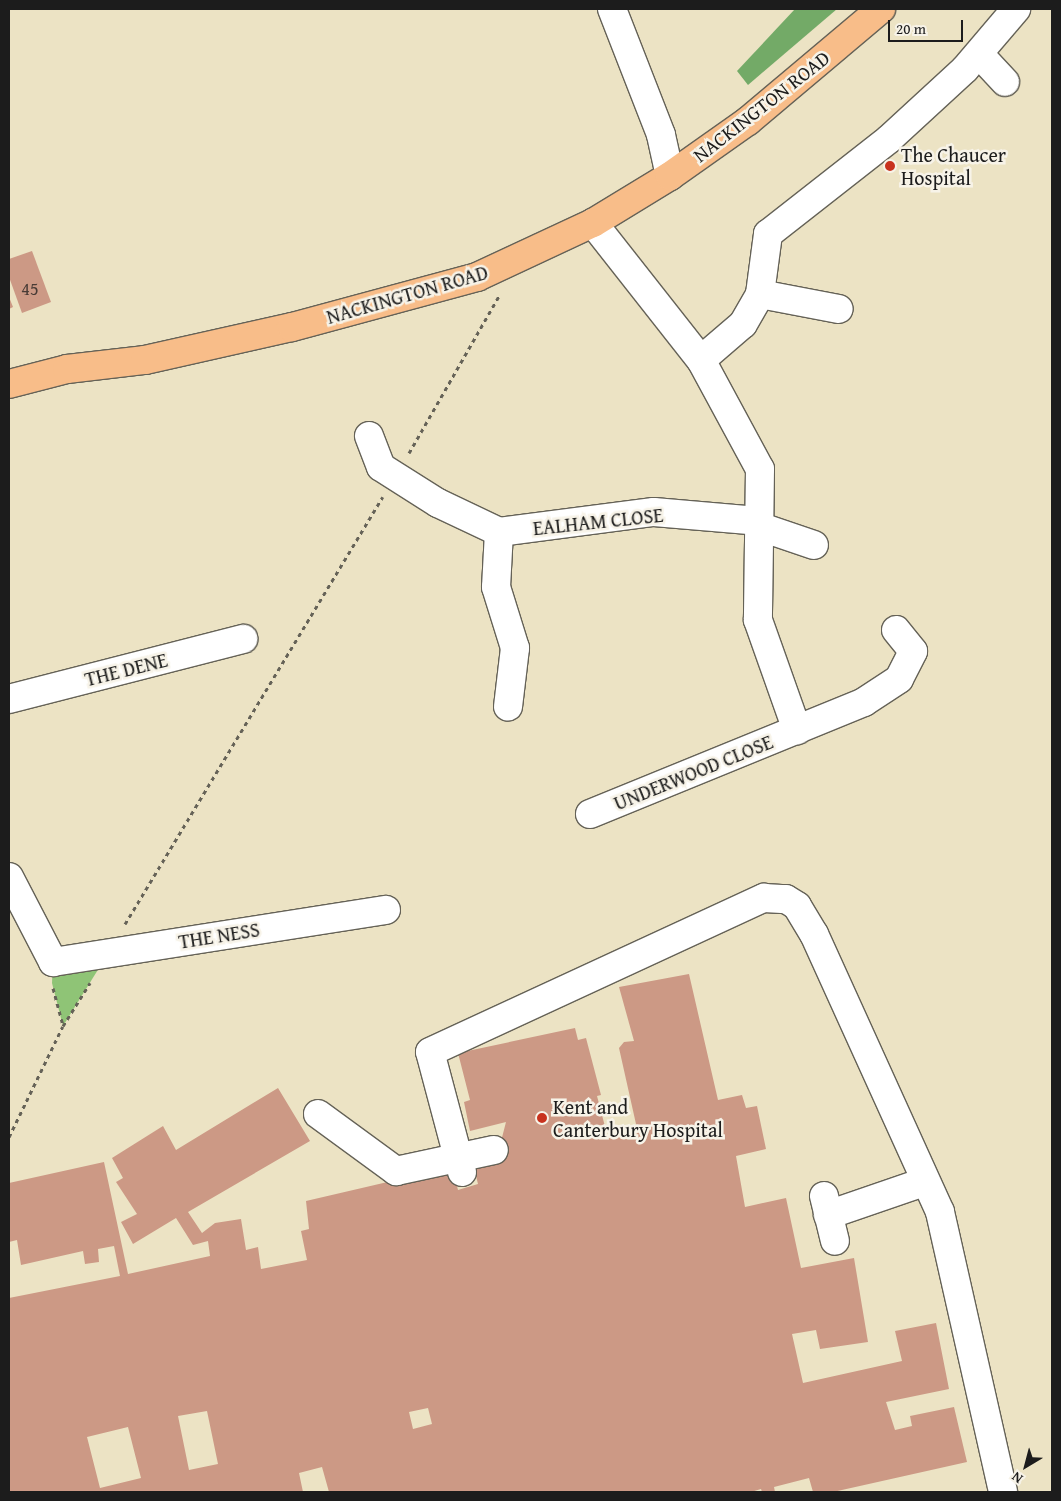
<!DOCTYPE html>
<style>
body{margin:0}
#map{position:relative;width:1061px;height:1501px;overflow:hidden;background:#ece3c4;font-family:"Gentium Book Plus",serif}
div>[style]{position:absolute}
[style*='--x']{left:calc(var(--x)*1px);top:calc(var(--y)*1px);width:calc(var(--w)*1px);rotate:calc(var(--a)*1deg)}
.green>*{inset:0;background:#8fc476}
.forest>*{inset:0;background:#73aa67}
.building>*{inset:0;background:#cc9985}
.path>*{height:3px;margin-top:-1.5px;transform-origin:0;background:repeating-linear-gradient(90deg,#656257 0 4px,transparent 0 8px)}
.roads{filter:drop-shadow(1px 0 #656257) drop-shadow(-1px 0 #656257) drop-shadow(0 1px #656257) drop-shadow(0 -1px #656257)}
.minor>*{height:28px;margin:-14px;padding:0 14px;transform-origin:14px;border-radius:14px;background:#fff}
.major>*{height:28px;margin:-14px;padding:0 14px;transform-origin:14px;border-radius:14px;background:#f8bd89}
.dots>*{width:14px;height:14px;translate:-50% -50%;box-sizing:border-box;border:2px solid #f7f3e8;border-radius:50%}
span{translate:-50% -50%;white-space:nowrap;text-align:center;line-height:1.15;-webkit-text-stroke:5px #f7f3e8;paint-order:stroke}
.number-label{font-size:18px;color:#483b36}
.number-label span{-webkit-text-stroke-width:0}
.street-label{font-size:20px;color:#1c1c1c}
.poi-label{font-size:20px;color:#1c1c1c}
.left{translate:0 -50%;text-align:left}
.frame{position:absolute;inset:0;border:10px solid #1c1c1c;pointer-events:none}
.north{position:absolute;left:1001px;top:1441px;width:50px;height:50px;-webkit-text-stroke:4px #f7f3e8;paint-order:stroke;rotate:217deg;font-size:14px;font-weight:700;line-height:20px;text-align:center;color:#1c1c1c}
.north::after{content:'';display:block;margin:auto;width:18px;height:22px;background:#1c1c1c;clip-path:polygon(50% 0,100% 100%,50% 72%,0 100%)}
.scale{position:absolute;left:888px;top:20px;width:75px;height:22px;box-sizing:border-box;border:2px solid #1c1c1c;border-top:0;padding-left:6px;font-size:15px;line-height:18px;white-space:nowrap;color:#1c1c1c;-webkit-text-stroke:4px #f7f3e8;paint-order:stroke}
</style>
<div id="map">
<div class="green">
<i style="clip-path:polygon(109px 952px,63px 1026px,52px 983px,53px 962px)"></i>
</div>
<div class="forest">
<i style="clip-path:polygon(795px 9px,837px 9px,748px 85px,737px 71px)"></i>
</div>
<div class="building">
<i style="clip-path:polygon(32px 251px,51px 302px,22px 313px,9px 277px,9px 259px)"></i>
<i style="clip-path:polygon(9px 297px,13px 307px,9px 309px)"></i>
<i style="clip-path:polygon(evenodd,689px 974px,718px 1100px,742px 1095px,746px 1108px,757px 1106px,766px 1149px,736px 1156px,745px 1207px,786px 1198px,801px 1268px,854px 1258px,868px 1342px,820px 1349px,816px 1330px,792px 1334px,803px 1383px,902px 1361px,895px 1331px,936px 1323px,949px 1389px,886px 1402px,895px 1430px,912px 1426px,910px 1416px,954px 1407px,967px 1462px,833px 1492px,813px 1492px,809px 1478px,774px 1487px,775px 1492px,762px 1492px,761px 1489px,751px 1492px,329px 1492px,322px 1467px,299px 1473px,303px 1492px,9px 1492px,9px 1298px,120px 1276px,114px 1246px,98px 1249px,99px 1262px,85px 1264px,83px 1251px,21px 1265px,17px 1240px,9px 1242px,9px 1183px,104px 1162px,128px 1274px,210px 1256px,208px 1241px,193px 1245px,176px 1218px,133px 1244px,121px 1222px,137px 1214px,116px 1182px,123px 1178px,112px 1158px,163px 1126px,176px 1150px,278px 1088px,310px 1141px,188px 1212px,202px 1233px,215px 1223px,241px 1219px,246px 1250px,258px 1247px,261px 1269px,307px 1260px,301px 1231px,309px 1229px,306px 1201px,452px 1167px,458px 1190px,478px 1184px,472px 1160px,497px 1157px,506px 1122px,470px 1131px,464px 1102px,470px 1100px,458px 1053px,575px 1028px,578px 1040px,586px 1038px,601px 1095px,597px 1096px,608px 1138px,638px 1133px,619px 1048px,624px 1042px,634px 1041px,619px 987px,689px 974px,428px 1408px,432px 1424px,413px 1429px,409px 1412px,428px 1408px,689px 974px,207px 1411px,218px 1464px,189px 1470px,178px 1416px,207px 1411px,689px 974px,128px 1427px,141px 1478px,100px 1488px,87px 1437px,128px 1427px)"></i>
</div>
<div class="path">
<i style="--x:409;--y:453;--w:181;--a:-60.2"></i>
<i style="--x:125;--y:924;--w:499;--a:-58.9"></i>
<i style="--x:53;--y:988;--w:38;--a:75"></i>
<i style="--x:9;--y:1137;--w:123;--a:-64.1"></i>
<i style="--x:63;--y:1026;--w:51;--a:-57.9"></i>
</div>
<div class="roads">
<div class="minor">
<i style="--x:612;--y:9;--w:135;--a:68.7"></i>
<i style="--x:661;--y:135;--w:42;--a:77.6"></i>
<i style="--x:979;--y:54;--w:38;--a:47"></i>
<i style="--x:593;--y:223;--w:174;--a:51.8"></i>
<i style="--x:701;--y:360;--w:124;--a:61.6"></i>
<i style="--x:760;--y:469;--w:151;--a:90.8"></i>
<i style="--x:758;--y:620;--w:117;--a:70.5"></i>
<i style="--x:760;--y:294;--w:80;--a:10.8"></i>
<i style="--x:701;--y:360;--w:55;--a:-40.6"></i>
<i style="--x:743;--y:324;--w:34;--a:-60"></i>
<i style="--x:760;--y:294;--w:61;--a:-82.4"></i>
<i style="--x:768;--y:234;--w:154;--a:-38.1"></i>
<i style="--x:889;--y:139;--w:103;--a:-42.6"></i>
<i style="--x:965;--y:69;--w:79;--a:-49.6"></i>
<i style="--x:369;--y:436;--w:33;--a:69"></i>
<i style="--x:381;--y:467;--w:67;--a:32.3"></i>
<i style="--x:438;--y:503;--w:68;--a:25.4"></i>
<i style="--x:499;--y:532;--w:156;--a:-7.4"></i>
<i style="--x:654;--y:512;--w:104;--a:4.9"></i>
<i style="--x:758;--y:526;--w:59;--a:18.7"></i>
<i style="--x:499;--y:532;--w:55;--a:93.1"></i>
<i style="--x:496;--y:587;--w:64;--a:72.7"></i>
<i style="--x:515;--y:648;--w:59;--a:96.8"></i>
<i style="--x:9;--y:699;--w:242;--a:-14.4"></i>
<i style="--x:590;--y:814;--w:296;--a:-22.2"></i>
<i style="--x:864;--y:702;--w:42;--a:-33.3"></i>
<i style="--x:899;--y:679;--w:31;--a:-63"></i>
<i style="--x:913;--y:651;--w:27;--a:-129"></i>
<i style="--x:9;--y:877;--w:96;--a:62.6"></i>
<i style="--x:53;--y:962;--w:337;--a:-8.9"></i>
<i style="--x:318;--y:1114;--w:97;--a:36.2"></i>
<i style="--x:396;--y:1171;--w:100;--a:-12.1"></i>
<i style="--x:462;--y:1172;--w:124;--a:-104.9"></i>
<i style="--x:430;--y:1052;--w:368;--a:-24.8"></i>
<i style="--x:764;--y:898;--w:22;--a:3"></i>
<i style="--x:786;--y:899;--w:13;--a:32"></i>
<i style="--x:797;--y:906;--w:33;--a:59"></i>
<i style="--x:814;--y:934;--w:305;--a:65.6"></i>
<i style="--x:940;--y:1212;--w:287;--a:77.3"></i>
<i style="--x:824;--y:1196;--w:46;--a:76.3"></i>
<i style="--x:828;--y:1215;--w:102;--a:-19"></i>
</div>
<div class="major">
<i style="--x:9;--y:384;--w:60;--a:-14.5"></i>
<i style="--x:67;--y:369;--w:79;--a:-6.6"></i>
<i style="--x:145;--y:360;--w:151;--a:-12.7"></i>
<i style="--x:292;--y:327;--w:192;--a:-15.1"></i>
<i style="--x:477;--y:277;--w:128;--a:-25"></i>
<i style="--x:593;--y:223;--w:90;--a:-31.4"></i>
<i style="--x:670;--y:176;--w:95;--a:-35.2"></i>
<i style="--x:748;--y:121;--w:174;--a:-40.1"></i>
</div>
</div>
<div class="dots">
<i style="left:890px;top:166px;background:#c8321e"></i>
<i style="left:542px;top:1118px;background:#c8321e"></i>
</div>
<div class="number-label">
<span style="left:30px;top:289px">45</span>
</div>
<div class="street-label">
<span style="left:761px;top:106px;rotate:-38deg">NACKINGTON ROAD</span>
<span style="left:407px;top:294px;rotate:-16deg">NACKINGTON ROAD</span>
<span style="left:598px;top:521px;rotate:-6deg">EALHAM CLOSE</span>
<span style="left:126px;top:669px;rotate:-14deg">THE DENE</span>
<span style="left:693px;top:772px;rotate:-22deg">UNDERWOOD CLOSE</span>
<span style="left:219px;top:935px;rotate:-9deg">THE NESS</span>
</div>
<div class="poi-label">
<span class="left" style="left:901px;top:166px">The Chaucer<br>Hospital</span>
<span class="left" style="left:553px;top:1118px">Kent and<br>Canterbury Hospital</span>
</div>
<div class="frame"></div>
<div class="north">N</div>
<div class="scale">20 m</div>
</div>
